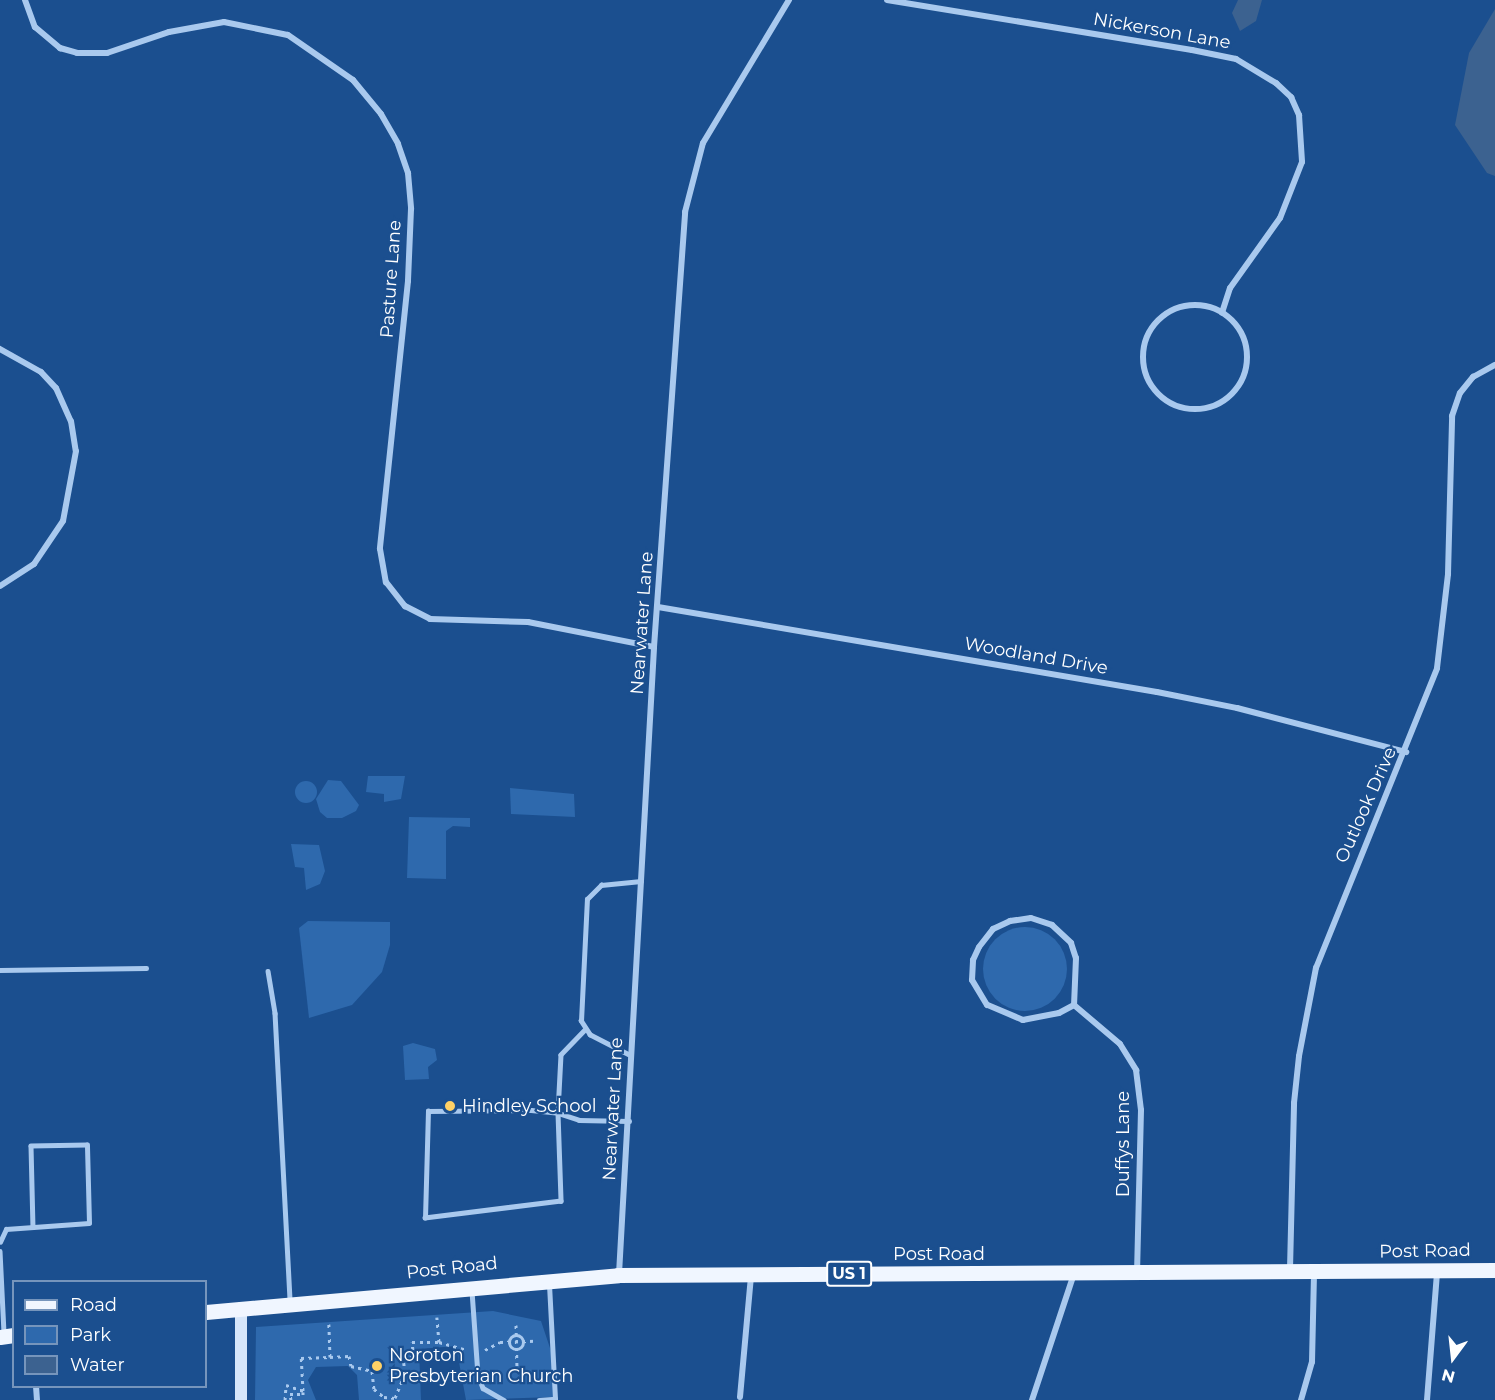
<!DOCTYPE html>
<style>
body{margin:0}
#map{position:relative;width:1495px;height:1400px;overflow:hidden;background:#1b4f8f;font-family:Montserrat,sans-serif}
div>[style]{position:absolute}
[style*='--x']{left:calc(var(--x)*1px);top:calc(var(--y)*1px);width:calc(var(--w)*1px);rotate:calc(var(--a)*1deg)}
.green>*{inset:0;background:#2e69ad}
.round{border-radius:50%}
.water>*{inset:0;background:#3c6290}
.path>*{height:3px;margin-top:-1.5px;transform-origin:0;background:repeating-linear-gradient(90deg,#a9c9ee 0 3px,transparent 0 7.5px)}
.path>.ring{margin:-1.5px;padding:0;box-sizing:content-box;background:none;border:3px solid #a9c9ee;border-radius:50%}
.service>*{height:4.5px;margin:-2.25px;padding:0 2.25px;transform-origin:2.25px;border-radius:2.25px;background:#a9c9ee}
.minor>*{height:6px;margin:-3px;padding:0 3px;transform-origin:3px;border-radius:3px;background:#a9c9ee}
.minor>.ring{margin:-3px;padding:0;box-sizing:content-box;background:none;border:6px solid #a9c9ee;border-radius:50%}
.secondary>*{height:12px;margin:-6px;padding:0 6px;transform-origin:6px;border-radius:6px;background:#d6e6fa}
.primary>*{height:15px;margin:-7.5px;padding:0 7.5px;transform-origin:7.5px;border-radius:7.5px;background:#f0f6ff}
.dots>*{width:16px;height:16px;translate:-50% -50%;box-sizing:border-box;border:3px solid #1b4f8f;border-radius:50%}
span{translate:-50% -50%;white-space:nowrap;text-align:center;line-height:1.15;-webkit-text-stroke:4.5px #1b4f8f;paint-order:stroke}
.shield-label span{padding:2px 4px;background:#1b4f8f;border:2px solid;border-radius:4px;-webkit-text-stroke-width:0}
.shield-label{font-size:16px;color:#fff;font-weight:700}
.street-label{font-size:18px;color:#fff}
.poi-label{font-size:18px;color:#fff}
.left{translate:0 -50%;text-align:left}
.legend{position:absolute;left:12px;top:1280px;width:195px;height:108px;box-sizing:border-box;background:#1b4f8f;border:2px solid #7695bc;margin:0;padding:8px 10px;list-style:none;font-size:18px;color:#fff}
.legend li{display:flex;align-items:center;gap:12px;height:30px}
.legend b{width:30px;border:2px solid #7695bc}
.north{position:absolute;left:1423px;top:1328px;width:60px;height:60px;-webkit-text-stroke:4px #1b4f8f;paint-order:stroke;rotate:195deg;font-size:16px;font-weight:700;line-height:24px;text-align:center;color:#fff}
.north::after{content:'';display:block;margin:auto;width:21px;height:27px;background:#fff;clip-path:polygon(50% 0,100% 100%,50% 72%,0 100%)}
</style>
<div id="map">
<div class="green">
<i style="clip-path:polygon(368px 776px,405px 776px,401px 799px,384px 802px,384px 794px,366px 792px)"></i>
<i style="clip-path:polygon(328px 780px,341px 781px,359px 805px,356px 811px,342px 818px,327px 818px,320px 812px,316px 799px)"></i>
<i class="round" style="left:295px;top:781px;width:22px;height:22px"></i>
<i style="clip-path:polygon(510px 788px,574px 794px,575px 817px,511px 814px)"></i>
<i style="clip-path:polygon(409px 817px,470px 818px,470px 827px,453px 826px,446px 831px,446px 879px,407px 878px)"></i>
<i style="clip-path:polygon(291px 844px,319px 845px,325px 871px,320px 884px,306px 890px,304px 868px,295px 867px)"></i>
<i style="clip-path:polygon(308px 921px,390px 922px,390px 945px,382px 972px,352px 1005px,309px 1018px,299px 928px)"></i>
<i class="round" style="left:983px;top:927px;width:84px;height:84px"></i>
<i style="clip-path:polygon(413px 1043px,435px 1049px,437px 1060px,428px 1067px,429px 1079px,405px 1080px,403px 1046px)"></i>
<i style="clip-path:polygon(493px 1311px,541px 1321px,551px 1351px,555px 1397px,466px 1400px,456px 1346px,419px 1349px,421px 1400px,359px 1400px,357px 1375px,348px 1366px,316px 1367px,308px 1380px,316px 1400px,255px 1400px,256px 1327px)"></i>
</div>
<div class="water">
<i style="clip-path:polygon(1238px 0,1262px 0,1256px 21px,1240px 31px,1232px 13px)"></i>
<i style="clip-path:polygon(1495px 9px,1495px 176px,1487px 173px,1455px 125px,1469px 53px)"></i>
</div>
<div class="path">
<i style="--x:516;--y:1325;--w:45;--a:88.7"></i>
<i class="ring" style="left:509px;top:1335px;width:11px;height:11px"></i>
<i style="--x:439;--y:1342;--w:29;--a:16"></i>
<i style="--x:485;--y:1350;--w:17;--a:-28"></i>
<i style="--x:500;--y:1342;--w:35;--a:-2"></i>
<i style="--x:330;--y:1357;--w:19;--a:-3"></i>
<i style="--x:349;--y:1356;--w:10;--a:79"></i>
<i style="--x:351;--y:1366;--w:22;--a:13"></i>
<i style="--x:372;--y:1371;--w:18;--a:84"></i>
<i style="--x:374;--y:1389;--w:13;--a:39"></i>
<i style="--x:384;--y:1397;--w:11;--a:5"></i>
<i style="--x:395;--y:1398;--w:27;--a:-68"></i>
<i style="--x:405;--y:1373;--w:16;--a:-97"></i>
<i style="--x:403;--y:1357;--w:11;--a:0"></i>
<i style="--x:414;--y:1357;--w:15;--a:-98"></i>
<i style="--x:412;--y:1342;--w:27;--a:0"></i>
<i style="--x:439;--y:1342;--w:25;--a:-95"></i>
<i style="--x:303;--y:1392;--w:8;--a:90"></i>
<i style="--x:285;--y:1400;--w:15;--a:-86"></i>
<i style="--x:286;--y:1385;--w:18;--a:19"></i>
<i style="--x:303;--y:1391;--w:33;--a:-93"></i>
<i style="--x:301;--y:1358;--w:29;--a:-2"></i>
<i style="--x:330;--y:1357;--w:33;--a:-92"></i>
<i style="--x:291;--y:1400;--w:6;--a:-99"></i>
<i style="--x:290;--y:1394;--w:13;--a:0"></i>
</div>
<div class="service">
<i style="--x:0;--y:970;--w:146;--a:-0.8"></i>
<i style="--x:268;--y:971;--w:43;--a:80.5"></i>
<i style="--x:275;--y:1013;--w:287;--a:87"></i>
<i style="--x:586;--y:1029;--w:36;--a:134"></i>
<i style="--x:561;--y:1055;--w:58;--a:93"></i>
<i style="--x:558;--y:1113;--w:88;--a:88"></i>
<i style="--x:561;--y:1201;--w:137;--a:172.9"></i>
<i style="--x:425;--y:1218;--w:107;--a:-88.4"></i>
<i style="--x:428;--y:1111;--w:103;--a:-0.6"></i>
<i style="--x:531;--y:1110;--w:27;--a:6"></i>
<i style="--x:558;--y:1113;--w:22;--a:18"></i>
<i style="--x:579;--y:1120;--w:50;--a:1.1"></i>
<i style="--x:631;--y:1056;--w:46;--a:-152.9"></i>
<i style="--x:590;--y:1035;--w:17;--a:-123"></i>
<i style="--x:581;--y:1021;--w:122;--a:-87.2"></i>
<i style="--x:587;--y:899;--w:20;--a:-45"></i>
<i style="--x:601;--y:885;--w:40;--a:-5.7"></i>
<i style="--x:0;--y:1242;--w:14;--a:-65"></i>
<i style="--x:6;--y:1229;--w:83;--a:-4.1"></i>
<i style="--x:89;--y:1223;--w:78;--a:-91.5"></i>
<i style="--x:87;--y:1145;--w:56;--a:179"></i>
<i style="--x:31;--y:1146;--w:80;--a:88.6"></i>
<i style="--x:0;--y:1251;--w:83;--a:87.2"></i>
<i style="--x:472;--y:1291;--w:84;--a:85.9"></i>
<i style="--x:478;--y:1375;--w:14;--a:69"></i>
<i style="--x:483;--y:1388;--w:24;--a:30"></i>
<i style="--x:539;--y:1400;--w:16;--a:-4"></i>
<i style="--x:555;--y:1399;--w:116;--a:-93"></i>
</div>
<div class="minor">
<i style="--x:25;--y:0;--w:29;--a:70"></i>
<i style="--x:35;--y:27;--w:33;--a:40"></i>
<i style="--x:60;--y:48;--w:18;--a:16"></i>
<i style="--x:77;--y:53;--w:30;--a:0"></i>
<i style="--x:107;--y:53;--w:65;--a:-18.7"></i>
<i style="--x:169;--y:32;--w:56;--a:-10.3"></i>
<i style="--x:224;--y:22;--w:65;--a:11.5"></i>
<i style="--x:288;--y:35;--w:79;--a:34.7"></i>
<i style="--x:353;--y:80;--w:44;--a:50.5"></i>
<i style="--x:381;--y:114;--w:34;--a:60"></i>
<i style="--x:398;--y:144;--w:31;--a:71"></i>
<i style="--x:408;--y:173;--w:36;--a:85"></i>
<i style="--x:411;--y:209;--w:72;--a:92.4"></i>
<i style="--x:408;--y:281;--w:269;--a:96"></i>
<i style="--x:380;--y:549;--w:34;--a:80"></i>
<i style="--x:386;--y:582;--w:31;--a:52"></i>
<i style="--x:405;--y:606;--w:28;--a:27"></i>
<i style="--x:430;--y:619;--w:98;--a:1.8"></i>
<i style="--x:528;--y:622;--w:128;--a:11.2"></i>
<i style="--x:887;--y:0;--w:309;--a:9.3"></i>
<i style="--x:1192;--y:50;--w:45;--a:11.6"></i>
<i style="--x:1236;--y:59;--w:47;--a:31"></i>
<i style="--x:1276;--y:83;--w:21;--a:43"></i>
<i style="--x:1291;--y:97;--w:20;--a:66"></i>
<i style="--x:1299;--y:115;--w:47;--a:86.3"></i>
<i style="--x:1302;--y:162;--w:60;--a:111.4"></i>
<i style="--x:1280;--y:218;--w:86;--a:125.5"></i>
<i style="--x:1230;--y:288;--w:26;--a:108"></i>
<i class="ring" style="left:1143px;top:305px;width:98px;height:98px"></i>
<i style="--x:0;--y:349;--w:47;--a:29.3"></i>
<i style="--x:41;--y:372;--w:22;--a:47"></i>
<i style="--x:56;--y:388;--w:36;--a:66"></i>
<i style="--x:71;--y:421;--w:30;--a:81"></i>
<i style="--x:76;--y:451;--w:71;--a:100.5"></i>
<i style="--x:63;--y:521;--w:52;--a:124"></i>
<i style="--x:34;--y:564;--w:40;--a:147.1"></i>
<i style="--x:658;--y:607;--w:506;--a:9.67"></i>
<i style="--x:1157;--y:692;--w:82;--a:11.3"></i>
<i style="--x:1237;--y:708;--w:175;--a:14.6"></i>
<i style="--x:1074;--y:1005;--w:17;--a:152"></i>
<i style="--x:1059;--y:1013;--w:37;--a:169"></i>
<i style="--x:1023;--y:1020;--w:39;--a:-157"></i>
<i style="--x:987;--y:1005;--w:29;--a:-121"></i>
<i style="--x:972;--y:980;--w:20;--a:-87"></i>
<i style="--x:973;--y:960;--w:14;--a:-65"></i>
<i style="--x:979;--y:947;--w:23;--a:-52"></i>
<i style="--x:993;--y:929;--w:19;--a:-25"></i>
<i style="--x:1010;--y:921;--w:21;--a:-8"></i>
<i style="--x:1031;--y:918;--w:22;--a:18"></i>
<i style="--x:1052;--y:925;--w:26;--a:43"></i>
<i style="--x:1071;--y:943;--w:16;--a:72"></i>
<i style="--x:1076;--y:958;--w:47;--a:92.4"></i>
<i style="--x:1074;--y:1005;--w:60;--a:40.3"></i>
<i style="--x:1120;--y:1044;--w:31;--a:58"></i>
<i style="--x:1136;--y:1070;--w:40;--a:82.9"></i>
<i style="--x:1141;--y:1110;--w:163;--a:91.4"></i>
<i style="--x:1290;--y:1269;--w:166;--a:-88.6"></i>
<i style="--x:1294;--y:1103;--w:47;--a:-83.9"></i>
<i style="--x:1299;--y:1056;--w:90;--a:-79.1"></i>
<i style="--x:1316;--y:968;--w:323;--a:-68"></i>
<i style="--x:1437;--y:668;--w:95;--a:-83.3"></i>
<i style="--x:1448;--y:574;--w:158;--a:-88.5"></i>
<i style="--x:1452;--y:416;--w:24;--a:-71"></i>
<i style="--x:1460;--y:393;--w:21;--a:-51"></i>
<i style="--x:1473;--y:377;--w:25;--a:-29"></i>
<i style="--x:619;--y:1274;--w:628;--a:-86.8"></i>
<i style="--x:654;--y:647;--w:436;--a:-85.9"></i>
<i style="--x:685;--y:212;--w:71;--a:-75.4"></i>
<i style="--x:703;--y:143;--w:167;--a:-59"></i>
<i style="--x:36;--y:1386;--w:14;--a:86"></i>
<i style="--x:740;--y:1397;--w:122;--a:-84.8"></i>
<i style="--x:1032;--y:1400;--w:133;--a:-71.6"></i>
<i style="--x:1301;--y:1400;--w:40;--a:-74"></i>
<i style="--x:1312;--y:1362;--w:89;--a:-88.7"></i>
<i style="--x:1427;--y:1400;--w:128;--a:-85.5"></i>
</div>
<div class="secondary">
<i style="--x:241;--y:1308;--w:92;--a:90"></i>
</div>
<div class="primary">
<i style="--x:206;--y:1312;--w:414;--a:-5.1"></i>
<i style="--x:618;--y:1275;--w:877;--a:-0.33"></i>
<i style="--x:0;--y:1337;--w:14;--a:-8"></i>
</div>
<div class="dots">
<i style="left:450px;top:1106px;background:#ffd166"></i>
<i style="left:377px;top:1366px;background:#ffd166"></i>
</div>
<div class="shield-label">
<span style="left:849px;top:1274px">US 1</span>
</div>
<div class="street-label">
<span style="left:1162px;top:31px;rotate:10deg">Nickerson Lane</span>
<span style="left:391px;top:279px;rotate:-86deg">Pasture Lane</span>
<span style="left:642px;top:623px;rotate:-86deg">Nearwater Lane</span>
<span style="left:1036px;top:656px;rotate:10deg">Woodland Drive</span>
<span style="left:1366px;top:805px;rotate:-66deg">Outlook Drive</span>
<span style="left:613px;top:1109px;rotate:-87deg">Nearwater Lane</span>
<span style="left:1123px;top:1144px;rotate:-90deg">Duffys Lane</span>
<span style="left:1425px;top:1251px;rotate:-1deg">Post Road</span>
<span style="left:939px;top:1254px">Post Road</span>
<span style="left:452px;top:1268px;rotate:-6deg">Post Road</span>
</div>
<div class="poi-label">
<span class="left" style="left:462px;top:1106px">Hindley School</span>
<span class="left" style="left:389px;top:1366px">Noroton<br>Presbyterian Church</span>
</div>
<ul class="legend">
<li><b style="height:8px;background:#f0f6ff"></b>Road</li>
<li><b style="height:16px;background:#2e69ad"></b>Park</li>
<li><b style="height:16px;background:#3c6290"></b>Water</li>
</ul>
<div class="north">N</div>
</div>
